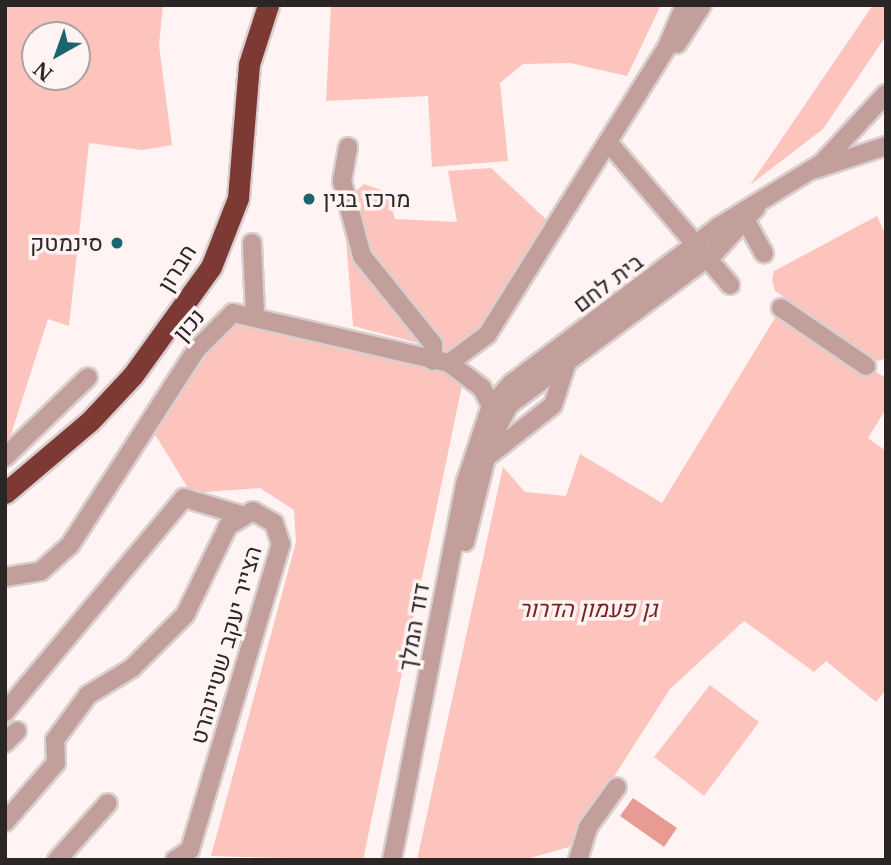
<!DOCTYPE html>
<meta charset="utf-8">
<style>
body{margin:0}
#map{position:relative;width:891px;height:865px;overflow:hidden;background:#fff4f3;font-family:"Libre Baskerville",Heebo,serif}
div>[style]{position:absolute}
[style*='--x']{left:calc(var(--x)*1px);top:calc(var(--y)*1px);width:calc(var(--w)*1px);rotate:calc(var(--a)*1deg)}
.green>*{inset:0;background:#fdc4bd}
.water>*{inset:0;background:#e89b93}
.roads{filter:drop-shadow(2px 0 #d9cfce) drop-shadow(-2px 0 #d9cfce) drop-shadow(0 2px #d9cfce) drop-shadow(0 -2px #d9cfce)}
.minor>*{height:18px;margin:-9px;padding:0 9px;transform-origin:9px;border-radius:9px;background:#c29f9b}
.highway>*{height:21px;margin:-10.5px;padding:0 10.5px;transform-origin:10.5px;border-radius:10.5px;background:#7d3a35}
.dots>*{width:19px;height:19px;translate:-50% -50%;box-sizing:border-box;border:4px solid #fff4f3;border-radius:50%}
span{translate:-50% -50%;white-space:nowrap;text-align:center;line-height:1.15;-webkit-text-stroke:7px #fff4f3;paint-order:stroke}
.poi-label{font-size:23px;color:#2b2626}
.left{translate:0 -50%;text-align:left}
.right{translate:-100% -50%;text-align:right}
.street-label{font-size:23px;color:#2b2626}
.park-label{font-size:23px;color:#7c2320;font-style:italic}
.frame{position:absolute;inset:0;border:7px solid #2b2626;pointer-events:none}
.north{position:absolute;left:21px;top:21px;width:70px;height:70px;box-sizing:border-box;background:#fff4f3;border:2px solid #aaa2a1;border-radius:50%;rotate:220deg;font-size:19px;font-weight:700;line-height:28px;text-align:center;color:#2b2626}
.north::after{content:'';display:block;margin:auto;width:24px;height:32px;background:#19666e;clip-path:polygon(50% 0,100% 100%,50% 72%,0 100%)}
</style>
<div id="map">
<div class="green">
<i style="clip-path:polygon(evenodd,5px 5px,163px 5px,159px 45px,172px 145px,142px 150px,89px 143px,69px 326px,48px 319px,5px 453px,5px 5px,35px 35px,77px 35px,77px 77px,35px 77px,35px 35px)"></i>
<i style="clip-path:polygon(331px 5px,661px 5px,627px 76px,570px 63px,523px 64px,500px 83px,508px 161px,432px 167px,428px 96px,326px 101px)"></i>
<i style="clip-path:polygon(873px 5px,886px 5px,886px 36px,823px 129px,750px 185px)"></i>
<i style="clip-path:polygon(491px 168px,549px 222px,480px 329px,449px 351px,353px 326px,343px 203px,364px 184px,387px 192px,395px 219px,457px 222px,448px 171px)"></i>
<i style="clip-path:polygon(877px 216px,886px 236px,886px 358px,878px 361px,775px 291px,772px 280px,774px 271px)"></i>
<i style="clip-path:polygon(778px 313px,886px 378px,886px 409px,868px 438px,886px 451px,886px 690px,876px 702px,826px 661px,814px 672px,744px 621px,670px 689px,569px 847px,523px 860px,417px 860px,503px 467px,525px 492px,566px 496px,580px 454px,662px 503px)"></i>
<i style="clip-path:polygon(235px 319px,289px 337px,452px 365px,464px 376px,363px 860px,211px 856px,296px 542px,294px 510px,260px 488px,191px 493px,151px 428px,192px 363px)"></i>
<i style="clip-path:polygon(710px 685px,759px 722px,704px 796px,654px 757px)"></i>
</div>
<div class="water">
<i style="clip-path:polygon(633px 798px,677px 828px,664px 847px,620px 816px)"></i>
</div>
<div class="roads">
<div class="minor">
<i style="--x:677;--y:44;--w:46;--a:-57.3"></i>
<i style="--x:608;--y:142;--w:188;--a:49.5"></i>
<i style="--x:348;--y:147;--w:35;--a:100"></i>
<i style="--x:342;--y:181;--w:78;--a:75.1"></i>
<i style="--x:362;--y:256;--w:113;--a:51.1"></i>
<i style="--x:433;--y:344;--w:17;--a:90"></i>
<i style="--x:816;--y:169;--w:74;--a:-18.2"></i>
<i style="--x:746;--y:221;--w:37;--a:61"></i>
<i style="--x:252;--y:243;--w:71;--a:87.6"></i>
<i style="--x:781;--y:308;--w:103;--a:34.3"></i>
<i style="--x:449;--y:363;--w:47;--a:-36.4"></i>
<i style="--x:487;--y:335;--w:340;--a:-58"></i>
<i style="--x:667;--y:47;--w:46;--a:-66.8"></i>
<i style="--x:5;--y:457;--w:115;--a:-43.9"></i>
<i style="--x:487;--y:457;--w:84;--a:-38.2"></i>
<i style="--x:553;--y:405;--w:45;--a:-72"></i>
<i style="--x:465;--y:542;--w:103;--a:-76"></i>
<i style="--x:490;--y:442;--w:42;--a:-62.8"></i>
<i style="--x:509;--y:405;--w:258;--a:-36.6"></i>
<i style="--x:716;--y:251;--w:59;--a:-47.1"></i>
<i style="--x:5;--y:577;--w:36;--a:-9"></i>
<i style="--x:41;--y:571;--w:39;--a:-42"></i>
<i style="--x:70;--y:545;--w:234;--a:-57.1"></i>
<i style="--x:197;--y:349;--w:51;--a:-45"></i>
<i style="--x:233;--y:313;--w:222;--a:13"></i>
<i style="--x:449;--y:363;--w:41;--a:37.1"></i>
<i style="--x:482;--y:388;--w:20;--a:63"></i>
<i style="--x:5;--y:712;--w:279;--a:-50.1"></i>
<i style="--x:184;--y:498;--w:59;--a:16.6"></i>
<i style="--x:5;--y:743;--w:17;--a:-45"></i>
<i style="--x:5;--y:822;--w:78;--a:-49.2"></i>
<i style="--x:56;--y:763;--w:23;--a:-92"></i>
<i style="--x:55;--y:740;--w:56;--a:-53.7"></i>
<i style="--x:88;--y:695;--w:52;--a:-31.5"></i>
<i style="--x:132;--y:668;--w:75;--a:-45"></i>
<i style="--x:185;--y:615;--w:99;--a:-64.2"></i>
<i style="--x:228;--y:526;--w:29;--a:-31"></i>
<i style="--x:253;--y:511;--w:24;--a:30"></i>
<i style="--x:274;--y:523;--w:22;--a:72"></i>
<i style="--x:281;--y:544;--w:319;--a:106.6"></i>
<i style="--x:57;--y:860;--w:76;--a:-48.2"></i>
<i style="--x:175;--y:860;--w:18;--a:-34"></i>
<i style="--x:392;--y:860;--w:386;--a:-79"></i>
<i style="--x:466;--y:481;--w:79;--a:-71.6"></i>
<i style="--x:491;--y:406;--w:31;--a:-48"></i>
<i style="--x:512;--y:383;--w:258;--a:-37.1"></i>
<i style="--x:718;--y:227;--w:122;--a:-31.6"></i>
<i style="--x:822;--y:163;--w:94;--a:-47.2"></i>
<i style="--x:578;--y:860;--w:34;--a:-73"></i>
<i style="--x:588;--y:827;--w:49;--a:-54.1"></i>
</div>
<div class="highway">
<i style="--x:5;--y:493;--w:111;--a:-40.3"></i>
<i style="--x:90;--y:421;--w:63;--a:-46.9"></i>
<i style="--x:133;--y:375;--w:133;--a:-54.2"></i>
<i style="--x:211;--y:267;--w:74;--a:-68.6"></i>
<i style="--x:238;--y:198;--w:134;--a:-85.3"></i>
<i style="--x:249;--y:64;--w:62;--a:-72.1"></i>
</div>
</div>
<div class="dots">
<i style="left:309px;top:199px;background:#19666e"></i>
<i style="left:117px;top:243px;background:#19666e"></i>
</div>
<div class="poi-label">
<span class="left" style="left:323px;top:199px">מרכז בגין</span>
<span class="right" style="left:103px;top:243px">סינמטק</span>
</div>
<div class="street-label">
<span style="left:177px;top:268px;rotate:-58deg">חברון</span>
<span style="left:608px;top:283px;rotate:-37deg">בית לחם</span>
<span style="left:189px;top:325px;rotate:-49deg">נכון</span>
<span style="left:414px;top:627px;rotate:-80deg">דוד המלך</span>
<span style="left:226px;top:645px;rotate:-74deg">הצייר יעקב שטיינהרט</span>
</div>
<div class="park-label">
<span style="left:588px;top:609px">גן פעמון הדרור</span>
</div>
<div class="frame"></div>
<div class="north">N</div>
</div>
